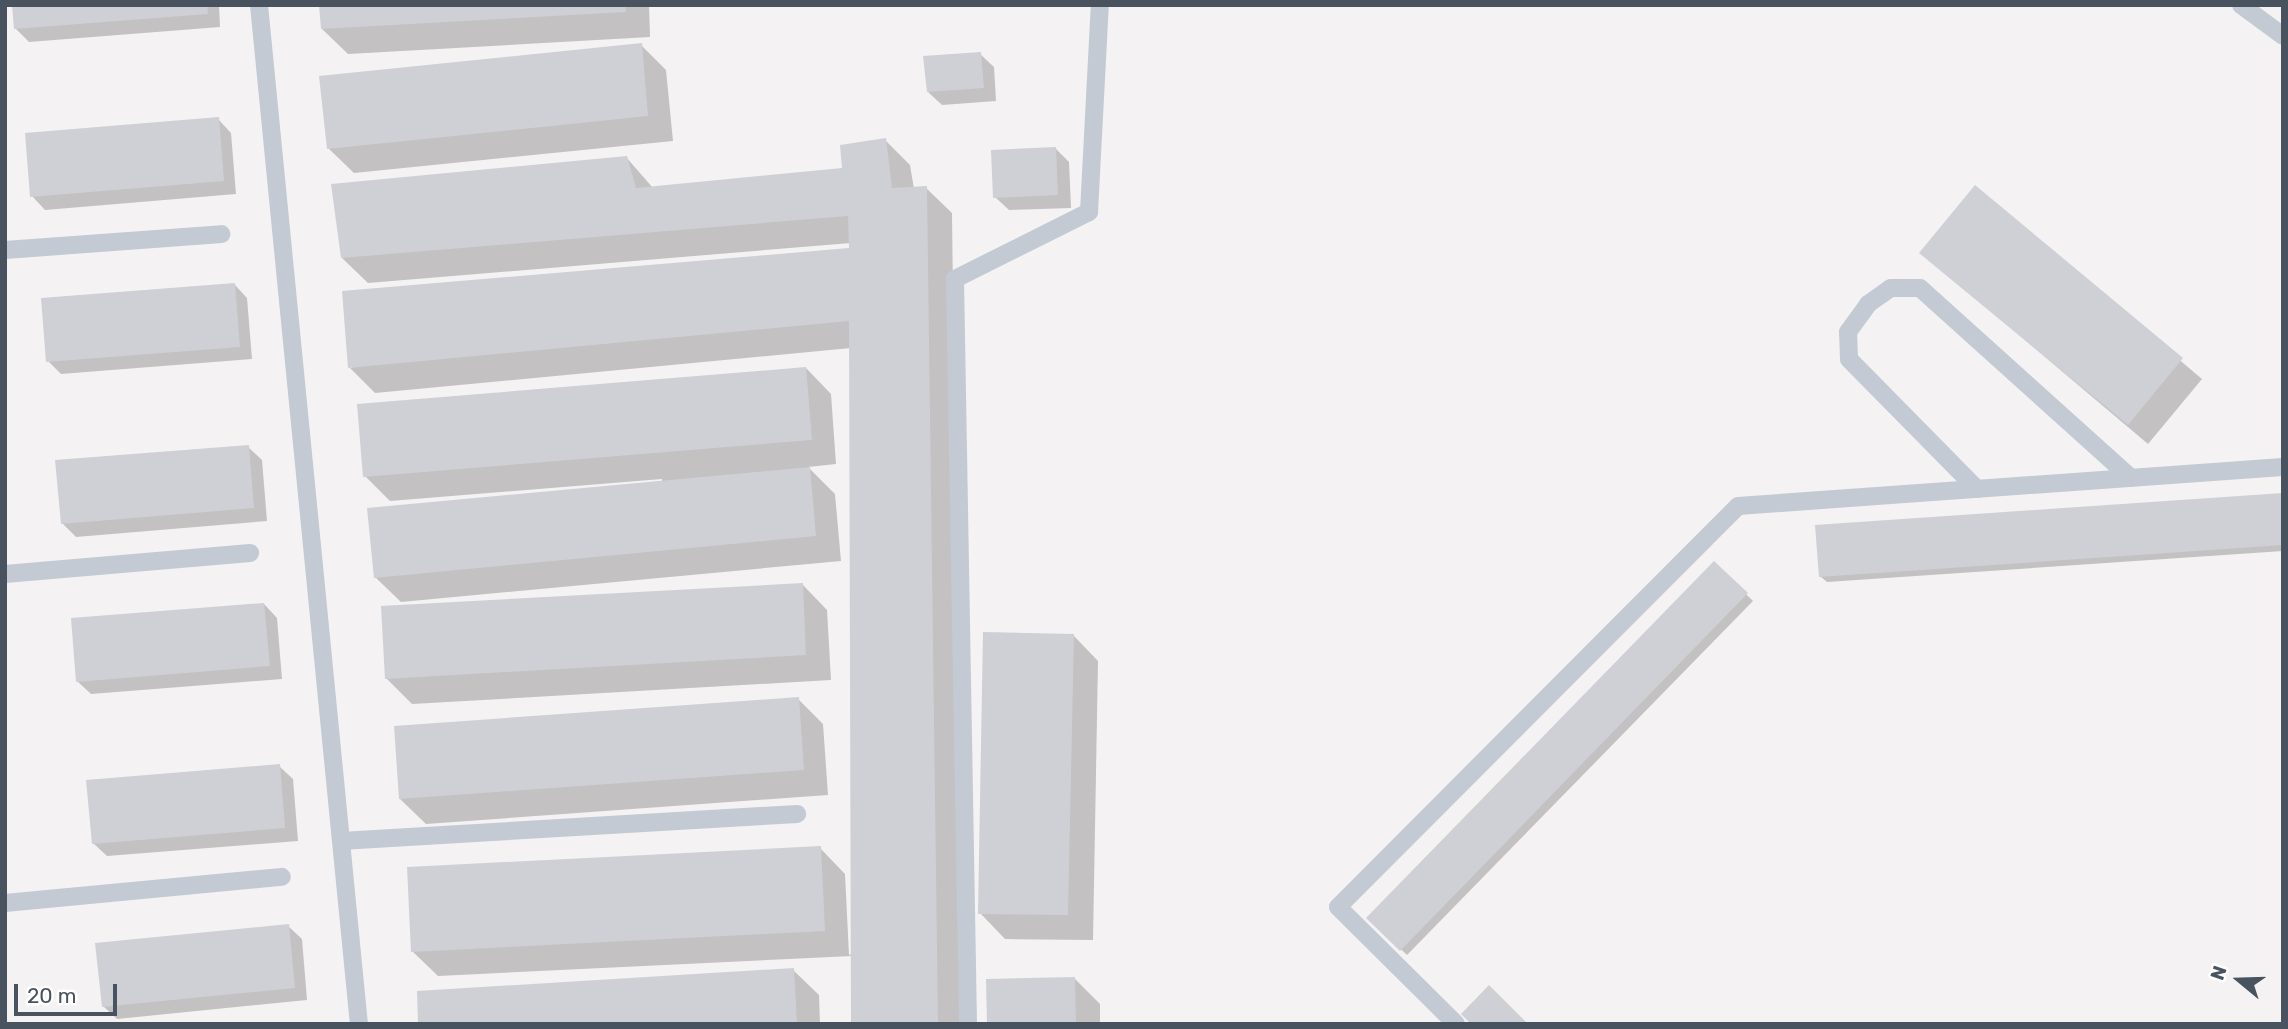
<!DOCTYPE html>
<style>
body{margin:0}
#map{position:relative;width:2288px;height:1029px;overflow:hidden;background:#f4f2f2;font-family:Rubik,sans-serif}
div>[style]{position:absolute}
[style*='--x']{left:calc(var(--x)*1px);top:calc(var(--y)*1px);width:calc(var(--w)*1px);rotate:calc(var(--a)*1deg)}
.shadow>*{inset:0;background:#0003}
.building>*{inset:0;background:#ced0d6}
.lane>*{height:18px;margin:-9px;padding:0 9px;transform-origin:9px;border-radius:9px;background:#c3cad3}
span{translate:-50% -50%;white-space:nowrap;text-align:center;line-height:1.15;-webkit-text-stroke:7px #fff;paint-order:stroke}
.frame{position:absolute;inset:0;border:7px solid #49525f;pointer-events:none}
.north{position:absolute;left:2204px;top:945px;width:70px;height:70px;-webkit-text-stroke:5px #fff;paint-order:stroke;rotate:289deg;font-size:19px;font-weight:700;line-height:28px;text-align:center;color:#49525f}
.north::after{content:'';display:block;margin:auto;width:24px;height:32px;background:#49525f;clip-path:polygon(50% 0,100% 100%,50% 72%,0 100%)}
.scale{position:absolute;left:14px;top:984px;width:103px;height:32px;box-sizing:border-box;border:4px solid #49525f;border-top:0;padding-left:9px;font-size:21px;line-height:24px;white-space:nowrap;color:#49525f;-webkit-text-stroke:5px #fff;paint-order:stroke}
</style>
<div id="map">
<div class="shadow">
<i style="clip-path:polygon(14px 5px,219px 5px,220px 27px,29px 42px,16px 29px)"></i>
<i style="clip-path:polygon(321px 5px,649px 5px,650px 37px,348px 54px,322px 29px)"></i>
<i style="clip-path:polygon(641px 45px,666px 70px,673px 141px,354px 173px,328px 148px)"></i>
<i style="clip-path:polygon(980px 54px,994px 67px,996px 101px,942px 105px,928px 92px)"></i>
<i style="clip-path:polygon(218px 119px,231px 133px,236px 194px,45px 210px,32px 196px)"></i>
<i style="clip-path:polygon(885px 140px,910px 165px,914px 189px,926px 188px,952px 213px,962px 1024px,853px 1024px,852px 956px,438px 976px,412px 951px,820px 848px,845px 874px,849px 955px,852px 954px,851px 348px,375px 393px,350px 368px,851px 250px,851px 243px,368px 283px,342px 258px,626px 157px,653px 188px,843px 169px)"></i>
<i style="clip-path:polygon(1056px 149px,1069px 162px,1071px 208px,1009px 210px,995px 197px)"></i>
<i style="clip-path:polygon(1975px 187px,2202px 379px,2148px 444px,1921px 252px)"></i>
<i style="clip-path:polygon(234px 284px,247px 298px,252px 359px,61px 374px,48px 361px)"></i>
<i style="clip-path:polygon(806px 368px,831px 394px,836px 464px,808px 467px,835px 494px,841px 561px,401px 602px,375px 577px,662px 482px,662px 479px,390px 501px,365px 476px)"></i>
<i style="clip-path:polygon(248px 447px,262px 460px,267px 521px,76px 537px,62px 523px)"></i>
<i style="clip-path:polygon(2283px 495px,2283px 551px,1827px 582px,1820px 576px)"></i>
<i style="clip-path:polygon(1714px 563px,1753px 601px,1407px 955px,1368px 918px)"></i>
<i style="clip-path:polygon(802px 584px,827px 610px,831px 680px,412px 704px,386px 678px)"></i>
<i style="clip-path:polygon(264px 604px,277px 618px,282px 679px,91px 694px,77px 681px)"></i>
<i style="clip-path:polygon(1073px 635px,1098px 661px,1093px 940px,1005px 939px,980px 913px)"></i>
<i style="clip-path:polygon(798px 699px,823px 724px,828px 795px,426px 824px,400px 799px)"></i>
<i style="clip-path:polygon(279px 766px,293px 779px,298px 841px,107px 856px,93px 843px)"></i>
<i style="clip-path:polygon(288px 926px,302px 939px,307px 1000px,117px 1019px,103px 1006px)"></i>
<i style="clip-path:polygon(793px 970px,819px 995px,820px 1024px,420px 1024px)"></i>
<i style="clip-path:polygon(1075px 979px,1100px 1004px,1100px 1024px,989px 1024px)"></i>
</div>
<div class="building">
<i style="clip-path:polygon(12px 5px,207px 5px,208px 14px,14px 29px)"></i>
<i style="clip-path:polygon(319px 5px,625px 5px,626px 12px,321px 29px)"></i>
<i style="clip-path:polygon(642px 43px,648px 116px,327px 149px,319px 76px)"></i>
<i style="clip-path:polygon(981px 52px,984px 88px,927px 92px,923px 56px)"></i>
<i style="clip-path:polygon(219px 117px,224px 181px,30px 197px,25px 133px)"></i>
<i style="clip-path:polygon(886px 138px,892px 188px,927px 186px,938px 1024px,851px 1024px,849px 321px,348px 368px,342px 291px,849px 248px,848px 216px,341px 258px,331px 184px,627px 156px,636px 188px,842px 168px,840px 145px)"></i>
<i style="clip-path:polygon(1056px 147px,1058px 195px,993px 198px,991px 150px)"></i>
<i style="clip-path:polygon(1975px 185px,2183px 358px,2128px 425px,1919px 253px)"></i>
<i style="clip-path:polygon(235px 283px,240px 347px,46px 362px,41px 298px)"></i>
<i style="clip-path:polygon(806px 367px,812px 440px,363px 477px,357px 404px)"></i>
<i style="clip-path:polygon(249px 445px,254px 508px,61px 524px,55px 460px)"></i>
<i style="clip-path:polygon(810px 467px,816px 536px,374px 578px,367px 508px)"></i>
<i style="clip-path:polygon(2283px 493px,2283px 545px,1819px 577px,1815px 525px)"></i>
<i style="clip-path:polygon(1714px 561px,1748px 593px,1400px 951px,1366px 918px)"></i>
<i style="clip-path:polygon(803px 583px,806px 655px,385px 679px,381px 606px)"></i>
<i style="clip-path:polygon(264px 603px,270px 666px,76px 682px,71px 618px)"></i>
<i style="clip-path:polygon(983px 632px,1074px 634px,1068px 915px,978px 914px)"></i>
<i style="clip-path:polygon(799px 697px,804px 770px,399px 799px,394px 726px)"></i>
<i style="clip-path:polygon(280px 764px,285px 828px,92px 844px,86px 780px)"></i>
<i style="clip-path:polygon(821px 846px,825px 931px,411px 952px,407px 867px)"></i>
<i style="clip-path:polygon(289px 924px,295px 988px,102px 1007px,95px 943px)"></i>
<i style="clip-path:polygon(794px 968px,797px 1024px,418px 1024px,417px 991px)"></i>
<i style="clip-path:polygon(1075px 977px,1076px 1024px,987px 1024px,986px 979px)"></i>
<i style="clip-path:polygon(1489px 985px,1528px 1024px,1471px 1024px,1461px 1014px)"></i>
</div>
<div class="lane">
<i style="--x:259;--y:5;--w:1024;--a:84.4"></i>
<i style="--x:2241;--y:5;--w:52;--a:36.4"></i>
<i style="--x:5;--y:250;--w:217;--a:-4.2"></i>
<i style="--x:1977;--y:489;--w:182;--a:-134.6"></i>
<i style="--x:1849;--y:359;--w:27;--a:-92"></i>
<i style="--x:1848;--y:332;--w:34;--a:-54"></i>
<i style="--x:1868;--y:304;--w:28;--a:-35"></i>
<i style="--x:1891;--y:288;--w:29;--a:0"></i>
<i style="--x:1920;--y:288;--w:284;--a:42"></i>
<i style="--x:5;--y:574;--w:246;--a:-4.9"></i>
<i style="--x:341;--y:841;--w:457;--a:-3.4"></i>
<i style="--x:5;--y:903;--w:278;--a:-5.4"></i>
<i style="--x:968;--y:1024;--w:745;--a:-91"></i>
<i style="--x:955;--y:279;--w:150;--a:-26.6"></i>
<i style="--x:1089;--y:212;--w:207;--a:-87"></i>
<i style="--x:1456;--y:1024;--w:166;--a:-135.2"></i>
<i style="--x:1338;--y:907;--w:566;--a:-45.07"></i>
<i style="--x:1738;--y:506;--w:546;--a:-4.09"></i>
</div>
<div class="frame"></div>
<div class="north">N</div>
<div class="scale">20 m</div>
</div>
